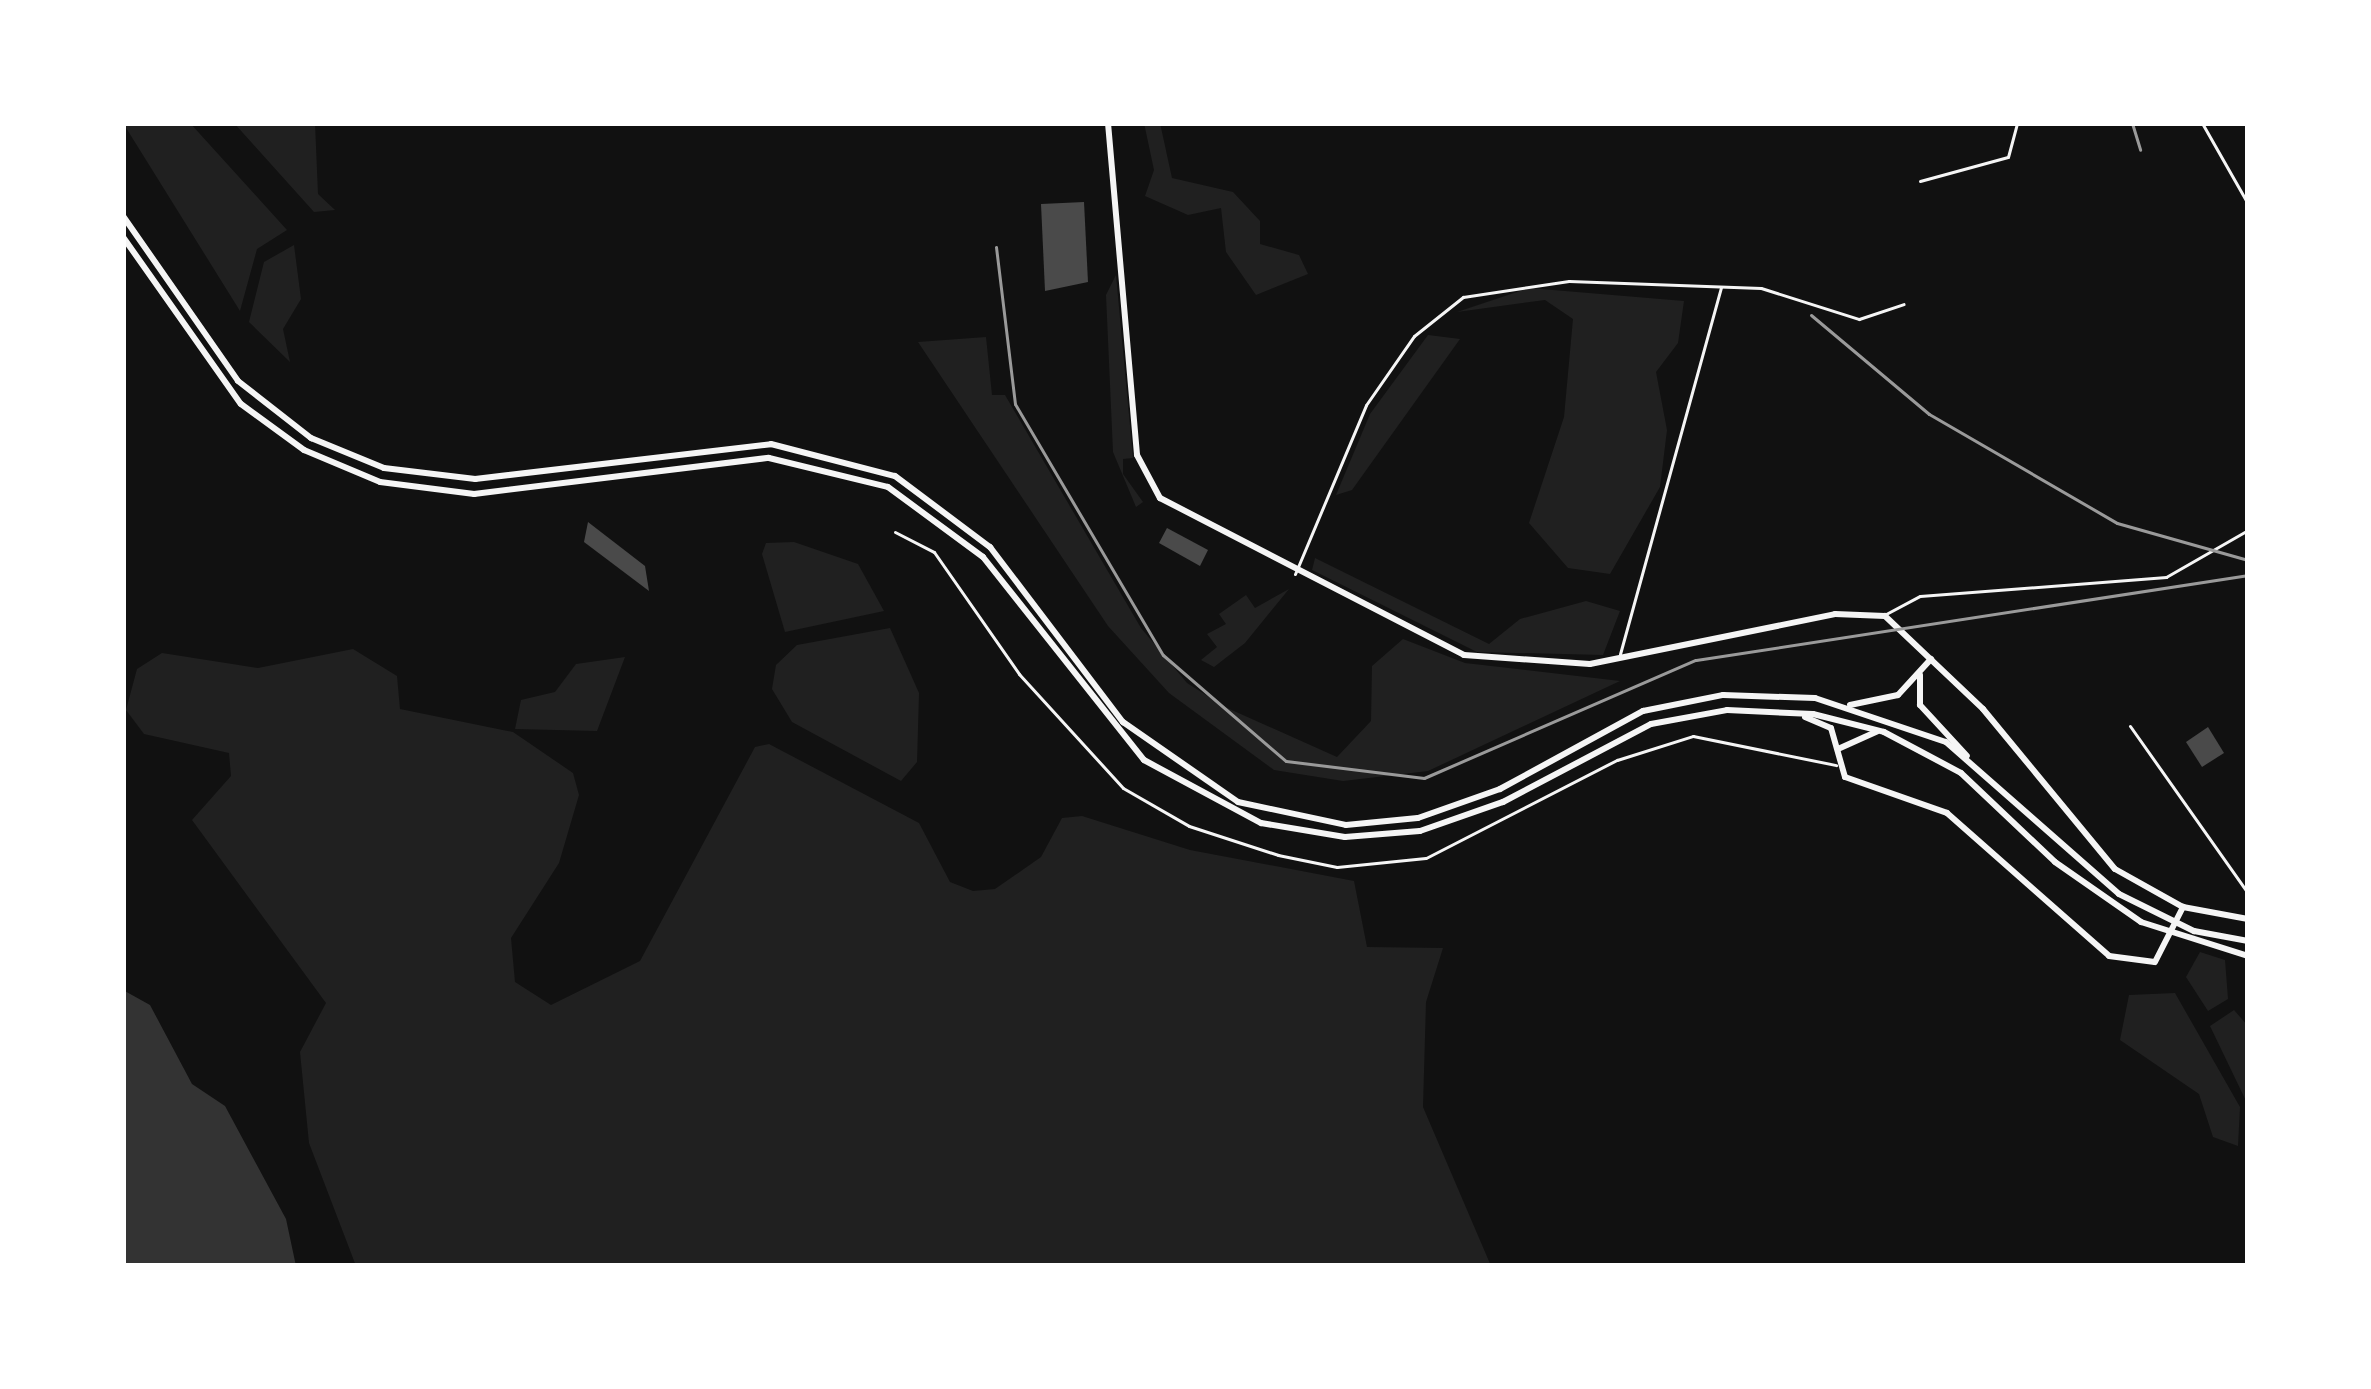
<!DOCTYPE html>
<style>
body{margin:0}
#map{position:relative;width:2371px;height:1389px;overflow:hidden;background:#111;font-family:"DejaVu Sans",sans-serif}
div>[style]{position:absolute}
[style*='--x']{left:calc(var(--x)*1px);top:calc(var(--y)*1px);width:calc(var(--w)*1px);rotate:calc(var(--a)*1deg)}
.green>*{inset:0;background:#202020}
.water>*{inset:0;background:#333}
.building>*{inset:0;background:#4a4a4a}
.minor>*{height:3px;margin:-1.5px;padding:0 1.5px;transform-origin:1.5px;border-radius:1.5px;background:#f5f5f5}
.primary>*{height:6px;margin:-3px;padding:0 3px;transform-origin:3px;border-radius:3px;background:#f5f5f5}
.trunk>*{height:6px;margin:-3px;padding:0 3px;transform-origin:3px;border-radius:3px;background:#f5f5f5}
.rail>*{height:3px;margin:-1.5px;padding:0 1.5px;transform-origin:1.5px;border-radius:1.5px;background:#9a9a9a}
span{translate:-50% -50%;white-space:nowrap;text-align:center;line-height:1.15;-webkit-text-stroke:9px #fff;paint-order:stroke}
.frame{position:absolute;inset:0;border:126px solid #fff;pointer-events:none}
</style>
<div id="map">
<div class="green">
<i style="clip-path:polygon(123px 123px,190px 123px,287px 230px,257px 249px,240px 311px)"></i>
<i style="clip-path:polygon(234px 123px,315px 123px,318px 194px,335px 210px,314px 212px)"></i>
<i style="clip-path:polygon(1144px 123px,1160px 123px,1172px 178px,1233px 192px,1260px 221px,1260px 244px,1299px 255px,1308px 274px,1256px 295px,1226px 252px,1221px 208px,1188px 215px,1145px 196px,1154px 170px)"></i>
<i style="clip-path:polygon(294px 245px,301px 299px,283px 329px,290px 362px,249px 322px,264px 262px)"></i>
<i style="clip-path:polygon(1116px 275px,1133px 458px,1123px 459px,1123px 474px,1143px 502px,1136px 507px,1113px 452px,1106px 295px)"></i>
<i style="clip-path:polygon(1529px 288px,1684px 301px,1678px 343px,1656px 372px,1667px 430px,1660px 487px,1610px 574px,1568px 568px,1529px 523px,1564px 417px,1573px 319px,1545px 300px,1457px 312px)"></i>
<i style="clip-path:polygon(1428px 335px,1460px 339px,1352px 490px,1336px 495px,1370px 414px)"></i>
<i style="clip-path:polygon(986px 337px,992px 395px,1005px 395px,1141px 628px,1187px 683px,1225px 707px,1337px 757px,1371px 721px,1372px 666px,1403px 639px,1465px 663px,1620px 681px,1428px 771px,1343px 781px,1274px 770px,1169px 693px,1108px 626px,918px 342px)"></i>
<i style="clip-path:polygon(794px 542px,858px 564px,884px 611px,785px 632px,762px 554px,766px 543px)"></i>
<i style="clip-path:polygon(1315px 558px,1489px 644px,1520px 619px,1586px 601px,1620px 611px,1603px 655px,1477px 652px,1312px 570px)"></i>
<i style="clip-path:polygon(1289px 589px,1245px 643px,1214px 667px,1201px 660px,1217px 647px,1207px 634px,1226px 624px,1219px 614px,1246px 595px,1255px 608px)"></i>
<i style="clip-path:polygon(890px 628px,919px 693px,917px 762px,901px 781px,792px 722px,772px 689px,776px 665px,797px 645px)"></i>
<i style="clip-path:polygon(353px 649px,397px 676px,400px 709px,513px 732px,573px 773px,579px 795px,559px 863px,511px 938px,515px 982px,551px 1005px,640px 961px,755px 747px,769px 744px,919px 823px,950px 882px,973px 891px,995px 889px,1041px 857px,1062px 818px,1082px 816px,1190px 850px,1354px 881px,1367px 947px,1443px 948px,1426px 1002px,1423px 1107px,1491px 1266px,356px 1266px,309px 1143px,300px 1052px,326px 1003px,192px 820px,231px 776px,229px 753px,144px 734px,126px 710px,137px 669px,162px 653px,258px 668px)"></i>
<i style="clip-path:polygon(625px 657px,597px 731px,515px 729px,521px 700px,555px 692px,576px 664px)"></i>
<i style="clip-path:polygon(2200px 952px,2225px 960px,2228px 999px,2208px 1011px,2186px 977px)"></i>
<i style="clip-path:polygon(2175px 993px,2240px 1107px,2238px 1146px,2213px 1137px,2199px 1094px,2120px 1040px,2129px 995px)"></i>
<i style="clip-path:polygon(2234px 1010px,2248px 1026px,2248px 1105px,2210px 1026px)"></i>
</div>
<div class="water">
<i style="clip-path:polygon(123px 990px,150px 1005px,192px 1084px,225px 1106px,286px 1219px,296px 1266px,123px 1266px)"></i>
</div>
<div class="building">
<i style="clip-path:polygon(1084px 202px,1088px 282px,1045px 291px,1041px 204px)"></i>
<i style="clip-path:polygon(588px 522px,645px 566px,649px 591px,584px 542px)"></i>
<i style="clip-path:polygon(1167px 528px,1208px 550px,1200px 566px,1159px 543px)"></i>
<i style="clip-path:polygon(2208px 727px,2224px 753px,2202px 767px,2186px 742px)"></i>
</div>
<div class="minor">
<i style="--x:2202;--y:123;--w:93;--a:60.4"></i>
<i style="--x:1920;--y:181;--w:91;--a:-15.3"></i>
<i style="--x:2008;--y:157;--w:35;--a:-75"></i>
<i style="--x:895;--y:532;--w:44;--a:27.1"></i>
<i style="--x:934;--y:552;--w:149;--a:55.1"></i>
<i style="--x:1019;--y:674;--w:154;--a:47.6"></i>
<i style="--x:1123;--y:788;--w:76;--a:29.9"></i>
<i style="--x:1189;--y:826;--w:94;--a:18"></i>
<i style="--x:1278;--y:855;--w:60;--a:11.5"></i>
<i style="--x:1337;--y:867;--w:89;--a:-5.8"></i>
<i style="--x:1426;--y:858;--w:215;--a:-27.2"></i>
<i style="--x:1617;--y:760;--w:80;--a:-17.5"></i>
<i style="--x:1693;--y:736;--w:146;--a:11.5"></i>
<i style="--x:1295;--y:574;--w:183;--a:-67.2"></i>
<i style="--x:1366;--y:405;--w:84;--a:-55.2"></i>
<i style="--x:1414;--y:336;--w:63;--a:-38.5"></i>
<i style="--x:1463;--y:297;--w:107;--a:-8.6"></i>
<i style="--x:1569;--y:281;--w:192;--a:2.1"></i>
<i style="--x:1761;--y:288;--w:103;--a:17.6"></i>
<i style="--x:1859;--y:319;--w:47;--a:-18.4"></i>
<i style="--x:1886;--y:614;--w:38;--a:-28"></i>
<i style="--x:1920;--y:596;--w:247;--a:-4.4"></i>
<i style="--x:2166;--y:577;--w:95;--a:-29.8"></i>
<i style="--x:1620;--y:654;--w:380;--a:-74.6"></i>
<i style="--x:2130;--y:726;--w:204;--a:54.8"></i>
</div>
<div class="primary">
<i style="--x:1108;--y:123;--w:333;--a:85"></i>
<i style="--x:1137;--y:455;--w:49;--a:61.9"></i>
<i style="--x:1160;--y:498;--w:342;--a:27.3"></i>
<i style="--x:1464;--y:655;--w:126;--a:4.1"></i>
<i style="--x:1590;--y:664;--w:250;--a:-11.5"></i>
<i style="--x:1835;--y:614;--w:50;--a:2.3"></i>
<i style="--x:1885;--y:616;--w:135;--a:43.5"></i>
<i style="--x:1983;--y:709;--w:207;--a:50.5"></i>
<i style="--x:2115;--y:869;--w:78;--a:29.2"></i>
<i style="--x:2183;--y:907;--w:66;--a:10.5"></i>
</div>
<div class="trunk">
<i style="--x:123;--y:216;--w:201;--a:55.1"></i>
<i style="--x:238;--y:381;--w:93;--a:38"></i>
<i style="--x:311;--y:438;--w:79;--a:22.3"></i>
<i style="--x:384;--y:468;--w:92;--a:6.9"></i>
<i style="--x:475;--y:479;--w:298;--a:-6.7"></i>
<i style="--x:771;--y:444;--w:128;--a:14.5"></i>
<i style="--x:895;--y:476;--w:119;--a:36.8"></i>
<i style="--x:990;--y:547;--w:220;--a:52.8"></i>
<i style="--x:1123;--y:722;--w:140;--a:34.8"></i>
<i style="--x:1238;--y:802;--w:110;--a:12"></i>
<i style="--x:1346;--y:825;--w:72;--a:-5.6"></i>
<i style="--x:1418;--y:818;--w:87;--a:-19.5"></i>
<i style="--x:1500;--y:789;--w:163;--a:-28.6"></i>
<i style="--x:1643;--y:711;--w:82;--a:-11.3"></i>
<i style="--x:1723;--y:695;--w:92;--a:1.9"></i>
<i style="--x:1815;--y:698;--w:138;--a:18.6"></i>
<i style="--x:1946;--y:742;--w:230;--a:41.3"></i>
<i style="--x:2119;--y:894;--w:84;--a:26.3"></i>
<i style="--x:2194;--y:931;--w:55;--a:10.5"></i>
<i style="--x:123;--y:237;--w:204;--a:54.8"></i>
<i style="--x:241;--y:404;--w:78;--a:36.1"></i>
<i style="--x:304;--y:450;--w:82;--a:22.8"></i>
<i style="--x:380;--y:482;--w:95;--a:7.3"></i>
<i style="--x:474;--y:494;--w:297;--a:-7"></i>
<i style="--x:769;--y:458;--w:122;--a:13.7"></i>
<i style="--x:888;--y:487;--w:118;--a:36.4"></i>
<i style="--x:983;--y:557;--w:259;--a:51.6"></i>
<i style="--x:1144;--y:760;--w:133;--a:28.3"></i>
<i style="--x:1261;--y:823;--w:85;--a:9.5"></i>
<i style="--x:1345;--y:837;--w:75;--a:-4.6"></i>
<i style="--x:1420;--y:831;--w:88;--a:-19.3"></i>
<i style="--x:1503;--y:802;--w:167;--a:-27.8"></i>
<i style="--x:1651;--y:724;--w:77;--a:-10.4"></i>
<i style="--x:1727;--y:710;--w:86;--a:2.7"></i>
<i style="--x:1813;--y:714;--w:73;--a:14.2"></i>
<i style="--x:1884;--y:732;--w:87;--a:28"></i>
<i style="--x:1961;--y:773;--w:129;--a:43.4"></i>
<i style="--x:2055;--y:862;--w:105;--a:34.9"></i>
<i style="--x:2141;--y:922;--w:112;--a:17.6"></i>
<i style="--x:1920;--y:675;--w:30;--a:90"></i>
<i style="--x:1920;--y:705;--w:69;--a:47.3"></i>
<i style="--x:1850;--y:705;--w:49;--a:-11.8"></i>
<i style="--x:1898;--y:695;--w:49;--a:-47.5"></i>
<i style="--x:1805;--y:717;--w:28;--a:23"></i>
<i style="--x:1831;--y:728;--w:51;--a:74.1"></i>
<i style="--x:1845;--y:777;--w:108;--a:19.4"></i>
<i style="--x:1947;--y:813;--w:216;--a:41.4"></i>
<i style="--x:2109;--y:956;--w:46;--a:7.4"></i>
<i style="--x:2155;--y:962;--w:62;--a:-63"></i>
<i style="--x:1838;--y:749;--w:42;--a:-24.1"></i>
</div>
<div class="rail">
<i style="--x:2132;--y:123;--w:28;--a:73"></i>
<i style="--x:996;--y:247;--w:158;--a:83.1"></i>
<i style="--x:1015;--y:404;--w:291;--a:59.5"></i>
<i style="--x:1163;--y:655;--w:162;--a:40.8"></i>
<i style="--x:1286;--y:761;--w:139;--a:7"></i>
<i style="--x:1424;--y:778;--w:296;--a:-23.5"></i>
<i style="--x:1696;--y:660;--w:559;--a:-8.75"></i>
<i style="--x:1811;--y:315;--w:154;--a:40"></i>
<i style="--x:1929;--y:414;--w:217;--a:30.1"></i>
<i style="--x:2117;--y:523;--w:136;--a:15.8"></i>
</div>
<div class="frame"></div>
</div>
